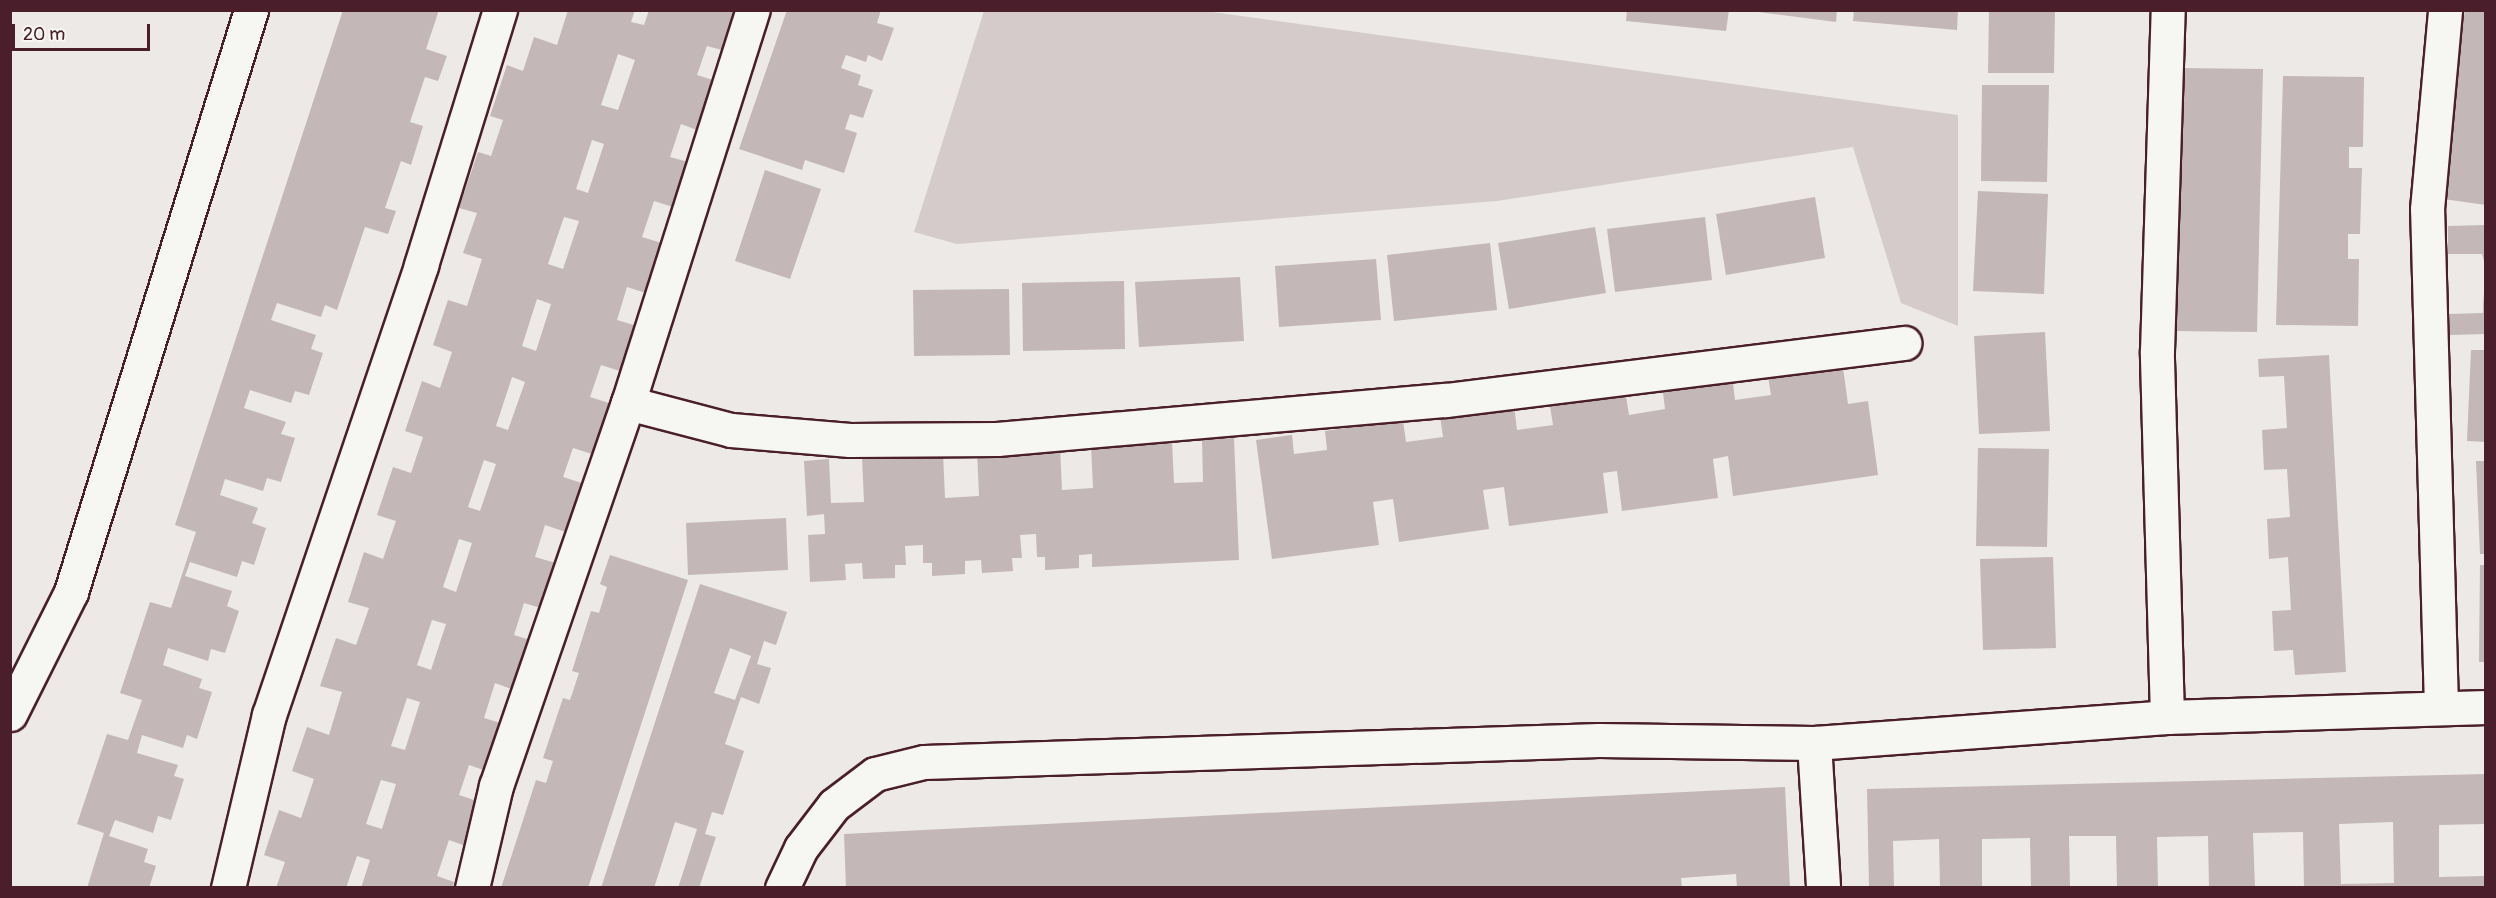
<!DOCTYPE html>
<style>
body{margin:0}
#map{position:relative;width:2496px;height:898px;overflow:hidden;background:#ece9e6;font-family:Pangolin,sans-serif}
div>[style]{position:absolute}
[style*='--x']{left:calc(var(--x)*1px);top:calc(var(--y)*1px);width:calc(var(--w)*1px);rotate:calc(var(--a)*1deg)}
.green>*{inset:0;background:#d4cbca}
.building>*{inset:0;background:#c4b7b7}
.roads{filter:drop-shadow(2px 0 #4a1f2b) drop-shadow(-2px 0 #4a1f2b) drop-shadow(0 2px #4a1f2b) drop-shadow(0 -2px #4a1f2b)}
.street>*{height:33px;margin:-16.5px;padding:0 16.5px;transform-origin:16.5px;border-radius:16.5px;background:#f6f6f2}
span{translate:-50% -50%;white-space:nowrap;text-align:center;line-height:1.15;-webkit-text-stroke:5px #f6f6f2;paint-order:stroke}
.frame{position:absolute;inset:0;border:12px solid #4a1f2b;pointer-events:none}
.scale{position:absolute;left:12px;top:24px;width:138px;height:27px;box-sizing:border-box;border:3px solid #4a1f2b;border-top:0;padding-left:8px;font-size:18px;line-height:21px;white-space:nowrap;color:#4a1f2b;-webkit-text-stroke:4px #f6f6f2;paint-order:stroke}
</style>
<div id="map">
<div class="green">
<i style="clip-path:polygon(984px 11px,1205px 11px,1958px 115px,1958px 326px,1901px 303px,1853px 147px,1497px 201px,957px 244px,914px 232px)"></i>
</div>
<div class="building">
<i style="clip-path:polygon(343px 10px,439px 10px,426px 49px,447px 56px,438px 81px,425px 77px,410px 122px,423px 126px,411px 165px,401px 161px,385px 208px,396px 211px,388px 234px,365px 227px,337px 310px,325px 305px,321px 317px,277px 303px,271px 320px,316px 335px,311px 349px,323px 353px,309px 395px,295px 391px,291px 403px,250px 390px,244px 408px,286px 422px,281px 434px,295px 438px,281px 482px,267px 478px,263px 491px,225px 479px,220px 495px,258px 508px,252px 523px,266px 528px,254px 565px,242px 561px,237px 577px,190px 562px,185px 576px,232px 591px,227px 606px,239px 611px,225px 653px,211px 649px,208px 661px,168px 648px,163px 665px,202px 679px,199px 688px,212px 692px,197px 739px,187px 735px,183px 748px,142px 735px,137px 753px,178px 765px,174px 776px,184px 779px,171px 820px,158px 816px,153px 833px,115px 820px,109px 836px,148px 849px,144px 862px,156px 866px,149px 888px,87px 888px,104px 833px,77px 824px,107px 734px,128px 740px,142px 700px,120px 693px,150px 602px,171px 608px,196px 532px,175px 525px)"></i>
<i style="clip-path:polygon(evenodd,568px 10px,635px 10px,631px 22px,644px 25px,649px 10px,742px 10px,729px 52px,707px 46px,697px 75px,719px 82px,702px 132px,681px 124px,670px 157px,692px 163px,676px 208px,654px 201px,642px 237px,665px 244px,649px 294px,627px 287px,617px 320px,637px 326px,623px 372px,601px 365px,590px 397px,612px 404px,595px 455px,573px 448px,563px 477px,585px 484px,569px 533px,545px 525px,535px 557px,559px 564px,544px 609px,524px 603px,514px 635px,533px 641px,517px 691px,495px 683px,484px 718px,507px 725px,492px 773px,469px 765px,459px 795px,480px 802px,466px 846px,449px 840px,437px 876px,454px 882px,452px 888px,361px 888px,370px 860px,357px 856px,346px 888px,276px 888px,285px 862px,264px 855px,279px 810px,301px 818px,314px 779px,292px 771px,307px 727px,329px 735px,342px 692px,320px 686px,336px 638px,356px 645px,369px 608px,348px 602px,364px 552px,383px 559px,396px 521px,377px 515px,393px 467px,411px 473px,423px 437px,405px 431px,422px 381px,440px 388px,452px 352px,433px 345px,448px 300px,467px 306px,482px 259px,463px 253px,477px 213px,459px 208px,478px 152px,491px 156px,503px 120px,490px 116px,507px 65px,523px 71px,534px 37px,557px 45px,568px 10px,618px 54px,635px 60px,618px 110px,601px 105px,618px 54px,568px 10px,592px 140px,604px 144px,588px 193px,576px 189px,592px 140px,568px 10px,564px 217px,579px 221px,563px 269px,548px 264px,564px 217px,568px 10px,537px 299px,551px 304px,536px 351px,522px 346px,537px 299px,568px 10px,512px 377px,525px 382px,508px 430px,496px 426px,512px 377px,568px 10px,484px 460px,496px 464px,480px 511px,468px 507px,484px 460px,568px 10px,459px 539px,472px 543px,456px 592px,443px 587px,459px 539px,568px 10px,432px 620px,446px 624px,431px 670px,417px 665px,432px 620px,568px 10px,407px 698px,420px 702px,405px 750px,391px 746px,407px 698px,568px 10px,381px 780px,396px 784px,382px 829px,366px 824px,381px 780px)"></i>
<i style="clip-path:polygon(787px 10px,881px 10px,877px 23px,894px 28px,882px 61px,868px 55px,866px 62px,846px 55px,841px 68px,861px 75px,858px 85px,873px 90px,863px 118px,850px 114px,845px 129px,857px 133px,844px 173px,805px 160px,802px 170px,739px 149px)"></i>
<i style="clip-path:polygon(1627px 10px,1729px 10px,1726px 31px,1626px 21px)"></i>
<i style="clip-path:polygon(1742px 10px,1837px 10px,1836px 22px)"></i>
<i style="clip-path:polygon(1854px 10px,1958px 10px,1957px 30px,1853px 21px)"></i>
<i style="clip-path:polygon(1989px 10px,2055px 10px,2054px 73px,1988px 73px)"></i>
<i style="clip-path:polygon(2465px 10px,2486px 10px,2486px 205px,2436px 198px)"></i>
<i style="clip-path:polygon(2179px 68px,2263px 69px,2257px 332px,2173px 331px)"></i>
<i style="clip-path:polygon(2283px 76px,2364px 77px,2363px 147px,2349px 147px,2349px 168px,2362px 168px,2360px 234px,2348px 234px,2348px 259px,2359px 259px,2358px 326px,2276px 325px)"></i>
<i style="clip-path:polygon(1982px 85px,2049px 85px,2047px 182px,1981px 181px)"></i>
<i style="clip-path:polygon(765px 170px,821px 189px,790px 279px,735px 261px)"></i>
<i style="clip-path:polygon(1978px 191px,2048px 194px,2044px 294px,1973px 291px)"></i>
<i style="clip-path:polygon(1815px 197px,1825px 258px,1726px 275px,1716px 214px)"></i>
<i style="clip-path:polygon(1705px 217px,1712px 280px,1615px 292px,1607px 229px)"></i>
<i style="clip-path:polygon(2486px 225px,2486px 268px,2482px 254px,2448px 254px,2448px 226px)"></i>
<i style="clip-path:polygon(1595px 227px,1606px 293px,1509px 309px,1498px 243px)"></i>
<i style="clip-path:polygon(1490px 243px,1497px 310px,1394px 321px,1387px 255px)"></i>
<i style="clip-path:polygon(1376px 259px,1381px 320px,1279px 327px,1275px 266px)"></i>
<i style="clip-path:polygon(1240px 277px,1244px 341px,1139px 347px,1135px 282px)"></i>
<i style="clip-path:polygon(1124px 281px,1125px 349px,1023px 351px,1022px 283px)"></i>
<i style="clip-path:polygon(1009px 289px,1010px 355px,914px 356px,913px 290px)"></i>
<i style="clip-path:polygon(2483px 292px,2486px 334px,2450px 335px,2449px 314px,2483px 313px)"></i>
<i style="clip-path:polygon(2045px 332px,2050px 431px,1979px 434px,1974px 336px)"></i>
<i style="clip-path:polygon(2471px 350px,2486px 350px,2486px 442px,2467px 441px)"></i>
<i style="clip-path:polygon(2329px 355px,2346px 672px,2295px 675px,2293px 650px,2274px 651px,2272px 611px,2291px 610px,2288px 557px,2269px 559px,2267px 519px,2290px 517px,2287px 469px,2264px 470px,2262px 430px,2287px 428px,2284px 376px,2259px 377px,2258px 359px)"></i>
<i style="clip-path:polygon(1842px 360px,1848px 404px,1868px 401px,1878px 475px,1733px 496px,1728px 456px,1713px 459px,1718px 498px,1622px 511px,1617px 471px,1603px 473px,1608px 513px,1509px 526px,1504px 487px,1483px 490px,1489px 529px,1399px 542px,1393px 499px,1373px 502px,1379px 545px,1272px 559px,1256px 440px,1292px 435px,1294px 454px,1327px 450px,1325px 431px,1403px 420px,1406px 442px,1443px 437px,1440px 416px,1514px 405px,1517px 430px,1553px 425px,1549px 400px,1625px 390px,1629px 415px,1665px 409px,1662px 384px,1732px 375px,1735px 400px,1771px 395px,1767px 370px)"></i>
<i style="clip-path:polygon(1234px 438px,1239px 560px,1092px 567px,1092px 554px,1079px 555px,1079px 568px,1045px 570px,1045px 557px,1037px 557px,1036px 534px,1020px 535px,1022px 558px,1012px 558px,1013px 571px,982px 573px,981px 560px,965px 561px,965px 574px,932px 576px,932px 563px,923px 563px,923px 545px,905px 546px,906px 565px,895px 565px,895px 578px,863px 579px,862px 563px,845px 564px,846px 580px,810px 582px,808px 535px,825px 534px,824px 514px,807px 516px,804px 461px,829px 459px,831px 503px,864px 502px,862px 457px,943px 453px,945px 498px,979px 496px,977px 451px,1060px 447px,1062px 490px,1093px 488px,1091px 446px,1172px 442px,1174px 483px,1203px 482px,1202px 440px)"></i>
<i style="clip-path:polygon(1978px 448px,2049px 449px,2047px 547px,1976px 546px)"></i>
<i style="clip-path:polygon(2476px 461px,2486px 461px,2486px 554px,2480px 554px)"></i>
<i style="clip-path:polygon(786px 518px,788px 570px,688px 575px,686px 523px)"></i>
<i style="clip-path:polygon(610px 555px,688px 580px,588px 888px,501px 888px,536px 780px,546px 783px,553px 761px,543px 758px,563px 698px,570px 700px,579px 673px,572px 671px,591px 611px,599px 613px,607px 587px,600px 584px)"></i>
<i style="clip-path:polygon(2053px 557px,2056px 648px,1983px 650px,1980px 559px)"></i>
<i style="clip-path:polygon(2480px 565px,2486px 565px,2486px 662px,2479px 662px)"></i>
<i style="clip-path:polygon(evenodd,700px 584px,787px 612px,776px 645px,764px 641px,757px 664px,771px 668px,759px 704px,741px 697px,725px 744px,744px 751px,723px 815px,712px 812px,705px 834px,716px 837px,699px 888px,678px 888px,697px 829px,675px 822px,654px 888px,601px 888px,700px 584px,730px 648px,751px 656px,735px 700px,714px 693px,730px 648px)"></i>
<i style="clip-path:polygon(evenodd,2486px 774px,2486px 824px,2439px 825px,2439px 877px,2486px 876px,2486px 888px,2304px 888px,2303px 832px,2253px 833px,2255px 888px,2209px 888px,2208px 836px,2157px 837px,2158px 888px,2117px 888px,2116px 836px,2069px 836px,2070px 888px,2031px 888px,2030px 838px,1982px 839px,1982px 888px,1940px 888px,1939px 839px,1893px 841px,1894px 888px,1869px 888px,1867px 789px,2486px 774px,2393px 822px,2394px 883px,2341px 884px,2339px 824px,2393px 822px)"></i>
<i style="clip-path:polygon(1785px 787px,1790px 888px,1737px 888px,1736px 874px,1681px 878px,1682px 888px,846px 888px,844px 834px)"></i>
</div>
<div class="roads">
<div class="street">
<i style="--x:628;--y:403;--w:106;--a:14.7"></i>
<i style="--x:731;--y:430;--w:119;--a:4.8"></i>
<i style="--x:850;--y:440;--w:147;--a:-0.4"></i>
<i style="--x:997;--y:439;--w:451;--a:-5"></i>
<i style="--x:1446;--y:400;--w:462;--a:-7.1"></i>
<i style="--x:2441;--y:707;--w:498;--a:-91.6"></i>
<i style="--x:2427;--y:209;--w:200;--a:-84.8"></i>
<i style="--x:10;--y:714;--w:136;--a:-63.4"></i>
<i style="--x:71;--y:592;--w:609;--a:-72.81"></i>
<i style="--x:2167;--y:717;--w:366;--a:-91.6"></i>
<i style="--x:2157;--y:351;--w:341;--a:-88.2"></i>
<i style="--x:1814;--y:743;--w:145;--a:86.4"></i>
<i style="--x:228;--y:888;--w:178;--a:-76.7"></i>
<i style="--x:269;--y:715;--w:475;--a:-71.3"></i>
<i style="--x:421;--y:265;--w:267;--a:-72.8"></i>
<i style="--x:472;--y:888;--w:105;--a:-76.8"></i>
<i style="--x:496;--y:786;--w:405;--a:-71"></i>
<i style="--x:628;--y:403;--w:412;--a:-72.4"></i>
<i style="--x:782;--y:888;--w:44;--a:-64.6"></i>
<i style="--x:801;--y:848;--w:54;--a:-52.5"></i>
<i style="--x:834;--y:805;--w:51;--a:-37.1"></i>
<i style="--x:875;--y:774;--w:50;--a:-13.8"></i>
<i style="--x:924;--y:762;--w:675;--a:-1.87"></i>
<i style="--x:1599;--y:740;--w:215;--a:0.8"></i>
<i style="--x:1814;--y:743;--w:354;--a:-4.2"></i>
<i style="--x:2167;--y:717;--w:319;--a:-1.8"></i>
</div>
</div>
<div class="frame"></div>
<div class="scale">20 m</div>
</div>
